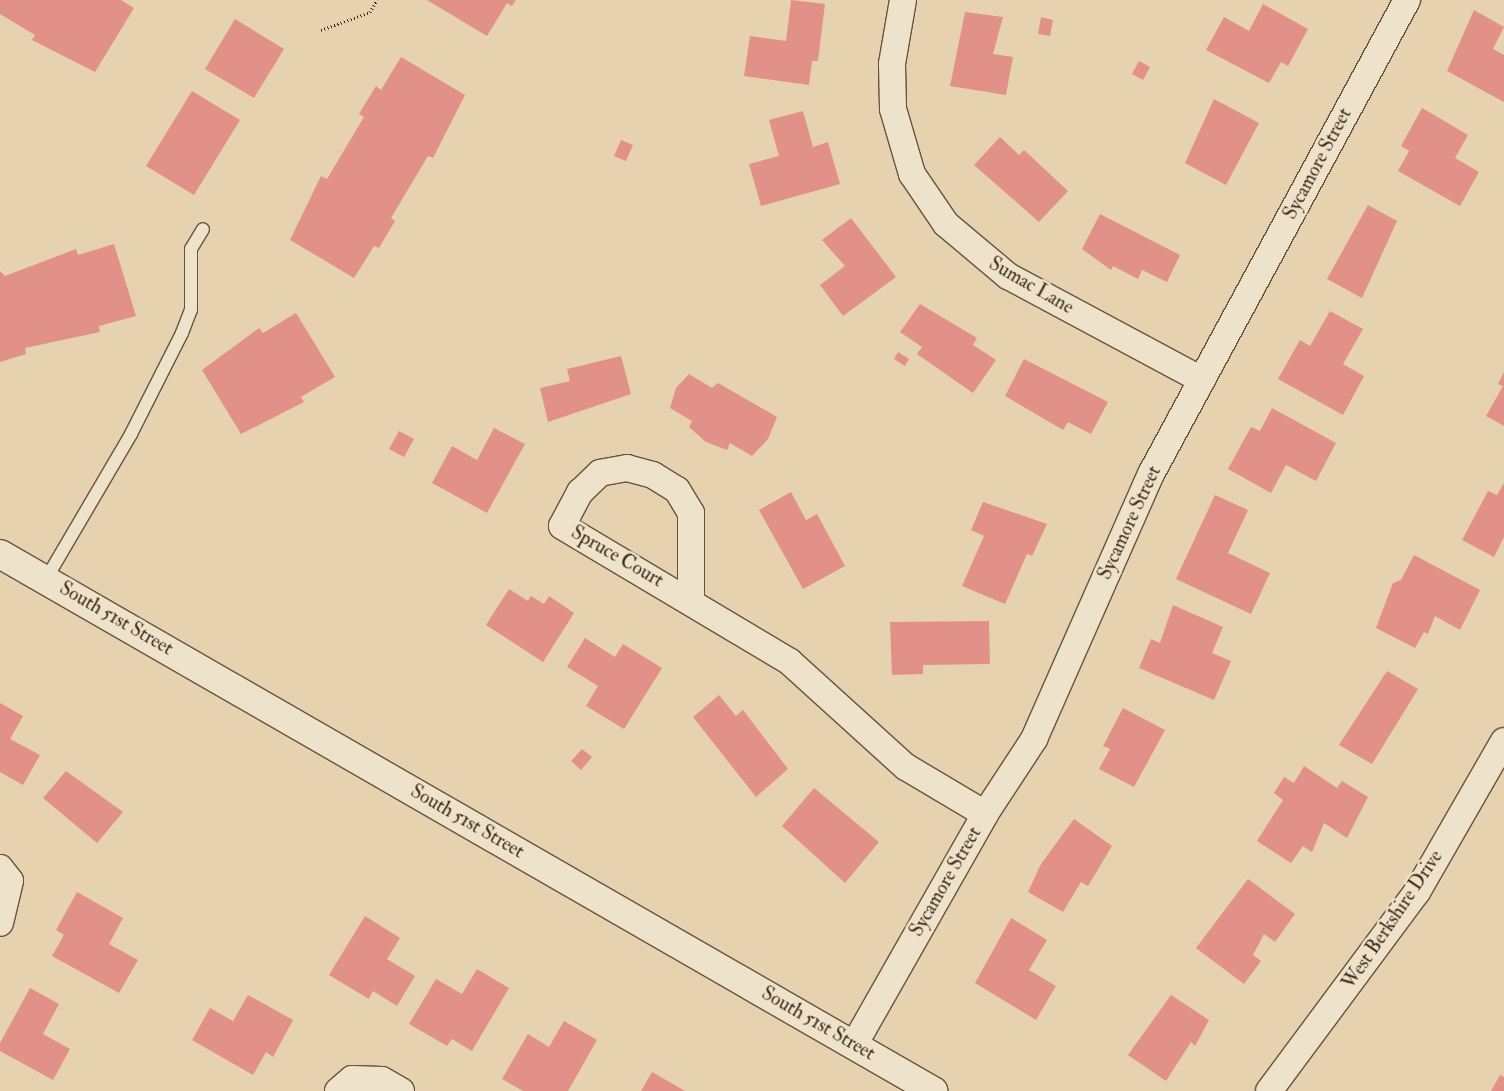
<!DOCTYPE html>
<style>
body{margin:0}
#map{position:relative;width:1504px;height:1091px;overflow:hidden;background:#e6d2ae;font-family:"IM FELL Double Pica",serif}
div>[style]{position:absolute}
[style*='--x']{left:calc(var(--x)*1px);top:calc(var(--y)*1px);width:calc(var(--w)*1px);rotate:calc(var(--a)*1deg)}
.building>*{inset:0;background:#e19187}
.path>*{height:3px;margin-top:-1.5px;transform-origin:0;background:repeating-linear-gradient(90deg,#3c2a18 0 1px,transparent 0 3.5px)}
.roads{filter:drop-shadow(1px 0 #66543e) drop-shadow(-1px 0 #66543e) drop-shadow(0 1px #66543e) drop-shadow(0 -1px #66543e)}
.service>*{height:12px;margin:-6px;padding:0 6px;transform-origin:6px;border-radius:6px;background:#efe2ca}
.minor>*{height:26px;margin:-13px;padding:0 13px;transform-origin:13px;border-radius:13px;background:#efe2ca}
.tertiary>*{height:28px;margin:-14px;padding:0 14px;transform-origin:14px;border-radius:14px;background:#efe2ca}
span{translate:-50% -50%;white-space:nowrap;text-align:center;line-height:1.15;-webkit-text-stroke:5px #efe2ca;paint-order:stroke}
.street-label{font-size:19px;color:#3c2a18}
</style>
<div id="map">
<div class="building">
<i style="clip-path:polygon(0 0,121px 0,134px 8px,95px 72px,32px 40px,35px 35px,0 14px)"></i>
<i style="clip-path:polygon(427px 0,516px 0,512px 6px,507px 3px,487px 36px)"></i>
<i style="clip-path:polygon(791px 0,825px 4px,818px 61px,812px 61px,809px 85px,744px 76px,750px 36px,786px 41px)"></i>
<i style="clip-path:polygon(1263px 4px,1308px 29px,1288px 66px,1281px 62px,1269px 83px,1206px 50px,1224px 17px,1249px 31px)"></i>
<i style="clip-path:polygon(1474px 10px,1504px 27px,1493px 49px,1504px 55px,1504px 102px,1447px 71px)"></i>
<i style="clip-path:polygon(965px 12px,1003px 17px,993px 54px,1013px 57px,1006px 95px,950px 86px)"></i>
<i style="clip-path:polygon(1041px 17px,1053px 20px,1050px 36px,1038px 34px)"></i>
<i style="clip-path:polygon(235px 19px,284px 49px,254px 98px,205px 69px)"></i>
<i style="clip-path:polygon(401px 57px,465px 95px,433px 158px,428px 156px,391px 218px,395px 221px,379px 248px,374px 246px,354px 278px,290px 240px,321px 176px,327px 179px,364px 117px,359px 114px,376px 86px,381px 90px)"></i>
<i style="clip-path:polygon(1139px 61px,1150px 67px,1143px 80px,1132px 74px)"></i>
<i style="clip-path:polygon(192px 91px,240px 120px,194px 195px,146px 166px)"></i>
<i style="clip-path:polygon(1214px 99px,1259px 123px,1226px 185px,1185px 163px)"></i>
<i style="clip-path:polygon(1422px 108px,1468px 135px,1455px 158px,1479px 172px,1460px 206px,1398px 171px,1409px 151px,1401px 146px)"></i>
<i style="clip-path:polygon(803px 111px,813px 147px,828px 142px,840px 184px,761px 206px,749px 164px,779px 156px,769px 120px)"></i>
<i style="clip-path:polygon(1000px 137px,1019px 155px,1024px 150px,1068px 191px,1039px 222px,974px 165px)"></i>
<i style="clip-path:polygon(621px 140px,633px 145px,626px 161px,614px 156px)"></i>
<i style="clip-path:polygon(1368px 205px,1397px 221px,1362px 298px,1327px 279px)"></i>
<i style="clip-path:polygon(1100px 214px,1180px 255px,1167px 282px,1142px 270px,1138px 279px,1113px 266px,1111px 270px,1082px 249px)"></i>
<i style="clip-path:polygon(851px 218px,896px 277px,843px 316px,820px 285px,845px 266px,822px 240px)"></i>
<i style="clip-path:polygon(114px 244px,136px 316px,99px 326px,100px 332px,25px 348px,26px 354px,0 362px,0 271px,5px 276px,76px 249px,78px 255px)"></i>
<i style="clip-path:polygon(920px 304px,977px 338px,973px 345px,996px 360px,973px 393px,917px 354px,922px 347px,900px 332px)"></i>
<i style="clip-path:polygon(1330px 311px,1363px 329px,1343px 364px,1364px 376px,1343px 415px,1278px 379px,1300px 340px,1310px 346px)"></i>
<i style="clip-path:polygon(296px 313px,335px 377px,301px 397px,304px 402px,241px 434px,202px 370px,259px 328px,263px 333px)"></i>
<i style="clip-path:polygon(898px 352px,909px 359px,905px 366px,894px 359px)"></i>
<i style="clip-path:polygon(621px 356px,631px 394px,548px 422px,540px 388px,570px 381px,567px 369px)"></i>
<i style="clip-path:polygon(1024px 359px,1108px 402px,1091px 434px,1068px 422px,1063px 430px,1005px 396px)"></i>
<i style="clip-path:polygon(1504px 372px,1504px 426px,1486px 416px,1503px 386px,1498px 384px)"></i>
<i style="clip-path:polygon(689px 374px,712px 388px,718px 383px,777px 417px,768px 439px,752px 456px,730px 443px,727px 450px,706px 442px,689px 427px,692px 421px,670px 408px,676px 388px)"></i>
<i style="clip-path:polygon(1272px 408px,1336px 443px,1316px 481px,1286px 465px,1271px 493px,1228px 469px,1251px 427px,1260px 431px)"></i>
<i style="clip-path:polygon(494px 428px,525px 444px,487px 513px,432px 483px,452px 446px,477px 460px)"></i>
<i style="clip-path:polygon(399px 431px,414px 439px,404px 457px,389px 449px)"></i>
<i style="clip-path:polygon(1504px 483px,1504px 537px,1494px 557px,1462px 540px,1488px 491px,1497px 495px)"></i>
<i style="clip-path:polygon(791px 492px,806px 520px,817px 514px,845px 566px,803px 589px,759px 510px)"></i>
<i style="clip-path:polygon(1215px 495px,1248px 510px,1228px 553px,1270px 573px,1251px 614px,1176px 579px)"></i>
<i style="clip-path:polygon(983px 502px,1047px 524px,1032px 556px,1027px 554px,1005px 604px,962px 586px,984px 536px,971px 530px)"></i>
<i style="clip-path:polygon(1414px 555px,1480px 590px,1460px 630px,1435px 616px,1428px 634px,1424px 632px,1415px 648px,1376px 628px,1393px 583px,1401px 580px)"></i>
<i style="clip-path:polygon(509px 589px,528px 601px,531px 596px,544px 604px,549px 596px,574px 613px,543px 662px,486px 625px)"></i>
<i style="clip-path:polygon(1173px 605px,1223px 627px,1212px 653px,1231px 661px,1214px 700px,1139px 668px,1151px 639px,1160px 643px)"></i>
<i style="clip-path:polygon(989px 621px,990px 664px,923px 665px,923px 674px,892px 675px,890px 622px)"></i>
<i style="clip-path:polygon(585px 638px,615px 657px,623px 644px,662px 668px,624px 729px,586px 706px,598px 686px,567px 667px)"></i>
<i style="clip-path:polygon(1387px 671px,1418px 689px,1372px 764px,1339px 745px)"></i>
<i style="clip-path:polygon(719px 695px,736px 716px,743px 710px,788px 769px,756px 797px,693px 717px)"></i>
<i style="clip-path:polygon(0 703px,23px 716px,10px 739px,40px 755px,23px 785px,0 772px)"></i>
<i style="clip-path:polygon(1123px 708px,1165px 730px,1134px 787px,1099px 769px,1110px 749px,1103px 746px)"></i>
<i style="clip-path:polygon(582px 749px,592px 757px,581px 770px,571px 761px)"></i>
<i style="clip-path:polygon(1304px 766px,1337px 788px,1342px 781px,1368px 797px,1347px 838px,1324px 823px,1312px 852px,1303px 846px,1291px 863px,1257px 841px,1283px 800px,1274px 793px,1284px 777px,1294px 783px)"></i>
<i style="clip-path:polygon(66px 771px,123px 812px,97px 843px,43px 798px)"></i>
<i style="clip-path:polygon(814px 788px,879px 842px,845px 883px,782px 826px)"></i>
<i style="clip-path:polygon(1074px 819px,1112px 846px,1088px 886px,1081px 882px,1063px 912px,1028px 892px,1041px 864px)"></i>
<i style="clip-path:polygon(1248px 879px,1295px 914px,1275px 942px,1264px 934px,1253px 955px,1261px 961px,1244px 984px,1196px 948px)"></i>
<i style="clip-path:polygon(77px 892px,123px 918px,109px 944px,138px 960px,119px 993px,52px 956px,64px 935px,56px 930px)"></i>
<i style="clip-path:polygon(365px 916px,400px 938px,387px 959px,415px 976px,397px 1006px,373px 991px,369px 999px,329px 975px)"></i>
<i style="clip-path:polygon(1011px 918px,1047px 940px,1029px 970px,1056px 986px,1036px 1020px,975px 983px)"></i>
<i style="clip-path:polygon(477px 969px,509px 988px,472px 1051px,452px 1039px,447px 1046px,409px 1024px,436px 979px,462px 994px)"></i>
<i style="clip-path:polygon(30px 988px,59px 1004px,43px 1034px,70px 1049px,53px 1080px,0 1051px,0 1043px)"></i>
<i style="clip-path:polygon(248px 995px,293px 1020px,273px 1057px,266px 1052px,253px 1075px,192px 1040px,210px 1008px,233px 1021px)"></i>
<i style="clip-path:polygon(1171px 995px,1209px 1020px,1195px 1046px,1191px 1042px,1166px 1081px,1128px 1055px)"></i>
<i style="clip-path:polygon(564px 1021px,597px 1040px,568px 1091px,523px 1091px,502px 1079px,528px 1034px,549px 1047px)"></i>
<i style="clip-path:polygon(652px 1072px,685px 1091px,641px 1091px)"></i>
<i style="clip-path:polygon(1500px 1075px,1504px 1077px,1504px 1091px,1491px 1091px)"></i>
</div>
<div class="path">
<i style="--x:321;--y:30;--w:52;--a:-20.2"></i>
<i style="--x:370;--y:12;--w:14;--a:-60"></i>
</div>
<div class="roads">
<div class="service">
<i style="--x:46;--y:579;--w:168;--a:-59.6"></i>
<i style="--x:131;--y:434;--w:113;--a:-63.2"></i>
<i style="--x:182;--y:333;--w:25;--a:-69"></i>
<i style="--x:191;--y:310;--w:61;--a:-90"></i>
<i style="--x:191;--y:249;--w:23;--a:-59"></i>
</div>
<div class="minor">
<i style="--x:903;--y:0;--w:65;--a:99.8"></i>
<i style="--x:892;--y:64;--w:45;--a:88.7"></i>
<i style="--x:893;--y:109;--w:68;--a:73.7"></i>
<i style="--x:912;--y:174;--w:60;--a:55.8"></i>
<i style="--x:946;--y:224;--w:81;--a:40"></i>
<i style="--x:1008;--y:276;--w:220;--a:28.2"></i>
<i style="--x:691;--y:601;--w:88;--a:-90"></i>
<i style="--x:691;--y:513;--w:27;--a:-121"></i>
<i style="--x:677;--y:490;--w:28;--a:-148"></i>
<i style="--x:653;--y:475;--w:27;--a:-165"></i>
<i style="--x:627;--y:468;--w:27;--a:170"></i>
<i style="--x:600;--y:473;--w:28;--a:136"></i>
<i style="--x:580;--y:492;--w:38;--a:118"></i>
<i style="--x:562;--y:526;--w:265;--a:30.8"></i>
<i style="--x:790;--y:662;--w:156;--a:42.2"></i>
<i style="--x:906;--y:767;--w:92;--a:30.7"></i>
<i style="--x:0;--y:868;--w:16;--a:52"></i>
<i style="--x:10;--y:881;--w:43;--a:103.4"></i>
<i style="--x:854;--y:1045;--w:266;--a:-60.4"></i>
<i style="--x:985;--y:814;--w:90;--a:-56.8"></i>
<i style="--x:1034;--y:739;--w:290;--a:-66.2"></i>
<i style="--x:1151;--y:474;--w:539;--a:-61.63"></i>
<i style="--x:338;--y:1091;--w:18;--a:-41"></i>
<i style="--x:352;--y:1079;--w:30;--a:2"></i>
<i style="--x:382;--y:1080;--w:22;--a:30"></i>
<i style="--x:1269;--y:1091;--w:248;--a:-53.4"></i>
<i style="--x:1417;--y:892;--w:174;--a:-60.1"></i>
</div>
<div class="tertiary">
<i style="--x:0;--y:554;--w:1077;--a:29.92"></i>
</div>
</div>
<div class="street-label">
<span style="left:1318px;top:164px;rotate:-62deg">Sycamore Street</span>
<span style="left:1031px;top:286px;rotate:30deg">Sumac Lane</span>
<span style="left:1130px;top:523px;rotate:-65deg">Sycamore Street</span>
<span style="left:617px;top:557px;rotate:30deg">Spruce Court</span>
<span style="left:116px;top:619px;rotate:30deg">South 51st Street</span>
<span style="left:467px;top:822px;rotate:30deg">South 51st Street</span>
<span style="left:946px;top:882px;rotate:-60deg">Sycamore Street</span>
<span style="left:1393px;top:920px;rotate:-56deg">West Berkshire Drive</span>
<span style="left:818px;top:1024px;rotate:30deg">South 51st Street</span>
</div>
</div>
